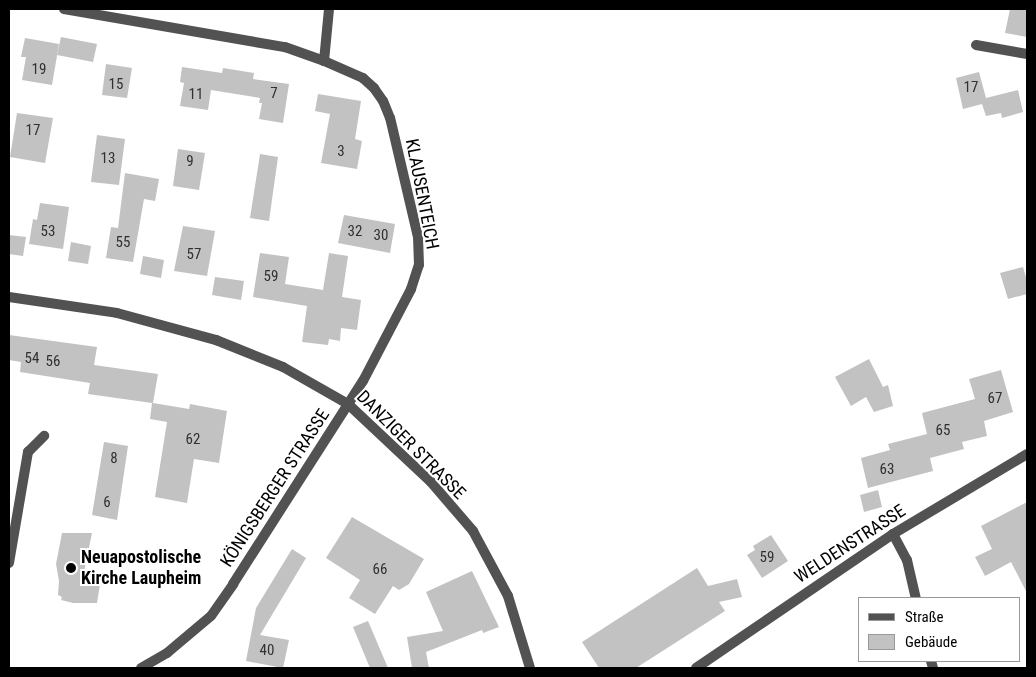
<!DOCTYPE html>
<meta charset="utf-8">
<style>
body{margin:0}
#map{position:relative;width:1036px;height:677px;overflow:hidden;background:#fff;font-family:"Roboto Condensed",sans-serif}
div>[style]{position:absolute}
[style*='--x']{left:calc(var(--x)*1px);top:calc(var(--y)*1px);width:calc(var(--w)*1px);rotate:calc(var(--a)*1deg)}
.building>*{inset:0;background:#c2c2c2}
.street>*{height:10px;margin:-5px;padding:0 5px;transform-origin:5px;border-radius:5px;background:#525252}
.dots>*{width:14px;height:14px;translate:-50% -50%;box-sizing:border-box;border:2px solid #fff;border-radius:50%}
span{translate:-50% -50%;white-space:nowrap;text-align:center;line-height:1.15;-webkit-text-stroke:4px #fff;paint-order:stroke}
.number-label{font-size:15px;color:#303030}
.number-label span{-webkit-text-stroke-width:0}
.street-label{font-size:18px;color:#000}
.poi-label{font-size:18px;color:#000;font-weight:700}
.left{translate:0 -50%;text-align:left}
.frame{position:absolute;inset:0;border:10px solid #000;pointer-events:none}
.legend{position:absolute;left:858px;top:597px;width:162px;height:65px;box-sizing:border-box;background:#fff;border:1px solid #999;margin:0;padding:6px 9px;list-style:none;font-size:15px;color:#000}
.legend li{display:flex;align-items:center;gap:10px;height:25px}
.legend b{width:25px;border:1px solid #999}
</style>
<div id="map">
<div class="building">
<i style="clip-path:polygon(1010px 9px,1027px 9px,1027px 37px,1005px 33px)"></i>
<i style="clip-path:polygon(61px 37px,97px 44px,93px 62px,57px 55px)"></i>
<i style="clip-path:polygon(25px 38px,59px 44px,52px 85px,22px 80px,26px 57px,21px 57px)"></i>
<i style="clip-path:polygon(106px 64px,132px 68px,127px 98px,102px 95px)"></i>
<i style="clip-path:polygon(182px 67px,222px 73px,223px 68px,254px 73px,253px 79px,289px 84px,283px 123px,259px 119px,262px 103px,259px 103px,260px 98px,211px 90px,208px 110px,180px 106px,184px 83px,180px 82px)"></i>
<i style="clip-path:polygon(979px 72px,986px 98px,1018px 90px,1023px 112px,1002px 118px,1001px 113px,986px 116px,982px 104px,963px 109px,956px 78px)"></i>
<i style="clip-path:polygon(318px 94px,361px 101px,355px 139px,362px 141px,357px 169px,321px 163px,330px 114px,315px 111px)"></i>
<i style="clip-path:polygon(17px 113px,53px 118px,45px 163px,10px 157px)"></i>
<i style="clip-path:polygon(97px 135px,125px 139px,119px 185px,91px 182px)"></i>
<i style="clip-path:polygon(178px 149px,205px 153px,199px 190px,173px 186px)"></i>
<i style="clip-path:polygon(260px 154px,278px 157px,269px 221px,250px 218px)"></i>
<i style="clip-path:polygon(125px 173px,159px 179px,155px 201px,144px 199px,133px 262px,106px 258px,111px 227px,118px 228px)"></i>
<i style="clip-path:polygon(40px 203px,69px 207px,63px 249px,29px 244px,33px 219px,37px 220px)"></i>
<i style="clip-path:polygon(344px 215px,395px 224px,390px 253px,338px 243px)"></i>
<i style="clip-path:polygon(183px 226px,215px 231px,207px 276px,174px 271px)"></i>
<i style="clip-path:polygon(9px 235px,26px 237px,23px 256px,9px 254px)"></i>
<i style="clip-path:polygon(71px 242px,91px 246px,88px 264px,68px 261px)"></i>
<i style="clip-path:polygon(260px 253px,289px 257px,285px 284px,323px 290px,329px 253px,348px 256px,342px 297px,361px 300px,357px 330px,341px 328px,340px 341px,329px 339px,328px 345px,302px 342px,307px 306px,253px 297px)"></i>
<i style="clip-path:polygon(143px 256px,164px 260px,161px 278px,140px 274px)"></i>
<i style="clip-path:polygon(1023px 267px,1027px 281px,1027px 294px,1008px 299px,1000px 273px)"></i>
<i style="clip-path:polygon(215px 277px,244px 281px,241px 300px,212px 295px)"></i>
<i style="clip-path:polygon(9px 335px,97px 347px,94px 365px,158px 374px,153px 403px,189px 409px,190px 404px,227px 411px,219px 463px,194px 459px,187px 503px,155px 497px,167px 422px,150px 419px,152px 403px,88px 394px,90px 383px,20px 372px,21px 362px,9px 360px)"></i>
<i style="clip-path:polygon(869px 359px,883px 387px,888px 385px,893px 406px,874px 412px,866px 397px,851px 406px,835px 377px)"></i>
<i style="clip-path:polygon(1001px 370px,1013px 412px,984px 421px,987px 436px,962px 442px,964px 449px,930px 458px,933px 471px,868px 488px,861px 458px,890px 450px,888px 444px,927px 434px,922px 413px,975px 399px,969px 379px)"></i>
<i style="clip-path:polygon(104px 442px,128px 446px,117px 520px,92px 515px)"></i>
<i style="clip-path:polygon(878px 490px,882px 507px,864px 512px,860px 495px)"></i>
<i style="clip-path:polygon(1027px 502px,1027px 593px,1011px 562px,985px 576px,975px 557px,992px 549px,981px 526px)"></i>
<i style="clip-path:polygon(352px 517px,424px 559px,409px 584px,399px 590px,393px 586px,375px 614px,349px 598px,360px 580px,326px 558px)"></i>
<i style="clip-path:polygon(62px 533px,92px 533px,84px 572px,101px 578px,97px 603px,73px 603px,61px 600px,62px 597px,58px 595px,59px 581px,56px 564px)"></i>
<i style="clip-path:polygon(771px 535px,788px 561px,762px 578px,747px 555px,755px 550px,753px 546px)"></i>
<i style="clip-path:polygon(292px 549px,306px 558px,260px 635px,289px 640px,283px 668px,246px 661px,256px 608px)"></i>
<i style="clip-path:polygon(697px 568px,708px 586px,737px 579px,742px 597px,719px 602px,725px 611px,636px 668px,599px 668px,582px 642px)"></i>
<i style="clip-path:polygon(472px 571px,499px 627px,483px 633px,482px 630px,426px 652px,429px 668px,412px 668px,407px 637px,443px 631px,426px 592px)"></i>
<i style="clip-path:polygon(368px 621px,388px 668px,370px 668px,353px 627px)"></i>
</div>
<div class="street">
<i style="--x:64;--y:9;--w:224;--a:9.8"></i>
<i style="--x:285;--y:47;--w:41;--a:19.7"></i>
<i style="--x:976;--y:45;--w:52;--a:10"></i>
<i style="--x:9;--y:297;--w:109;--a:8.4"></i>
<i style="--x:117;--y:313;--w:103;--a:15.3"></i>
<i style="--x:216;--y:340;--w:72;--a:21.9"></i>
<i style="--x:283;--y:367;--w:75;--a:29.6"></i>
<i style="--x:348;--y:404;--w:114;--a:43.2"></i>
<i style="--x:431;--y:482;--w:65;--a:49.4"></i>
<i style="--x:473;--y:531;--w:74;--a:61.7"></i>
<i style="--x:508;--y:596;--w:75;--a:73"></i>
<i style="--x:893;--y:534;--w:30;--a:62"></i>
<i style="--x:907;--y:560;--w:39;--a:77"></i>
<i style="--x:9;--y:563;--w:113;--a:-80.3"></i>
<i style="--x:28;--y:452;--w:23;--a:-45"></i>
<i style="--x:931;--y:661;--w:7;--a:74"></i>
<i style="--x:141;--y:668;--w:30;--a:-30"></i>
<i style="--x:167;--y:653;--w:57;--a:-40.1"></i>
<i style="--x:211;--y:616;--w:39;--a:-55"></i>
<i style="--x:233;--y:584;--w:241;--a:-57.4"></i>
<i style="--x:363;--y:381;--w:104;--a:-62.4"></i>
<i style="--x:411;--y:289;--w:25;--a:-72"></i>
<i style="--x:419;--y:265;--w:28;--a:-92"></i>
<i style="--x:418;--y:237;--w:122;--a:-103.2"></i>
<i style="--x:390;--y:118;--w:18;--a:-112"></i>
<i style="--x:383;--y:101;--w:16;--a:-125"></i>
<i style="--x:374;--y:88;--w:15;--a:-138"></i>
<i style="--x:363;--y:78;--w:43;--a:-156.4"></i>
<i style="--x:324;--y:61;--w:52;--a:-84.5"></i>
<i style="--x:696;--y:668;--w:238;--a:-34.2"></i>
<i style="--x:893;--y:534;--w:156;--a:-30.8"></i>
</div>
<div class="dots">
<i style="left:71px;top:568px;background:#000"></i>
</div>
<div class="number-label">
<span style="left:39px;top:70px">19</span>
<span style="left:116px;top:85px">15</span>
<span style="left:971px;top:88px">17</span>
<span style="left:274px;top:94px">7</span>
<span style="left:196px;top:95px">11</span>
<span style="left:33px;top:131px">17</span>
<span style="left:341px;top:152px">3</span>
<span style="left:108px;top:159px">13</span>
<span style="left:190px;top:162px">9</span>
<span style="left:48px;top:232px">53</span>
<span style="left:355px;top:232px">32</span>
<span style="left:381px;top:236px">30</span>
<span style="left:123px;top:243px">55</span>
<span style="left:194px;top:255px">57</span>
<span style="left:271px;top:277px">59</span>
<span style="left:32px;top:359px">54</span>
<span style="left:53px;top:362px">56</span>
<span style="left:995px;top:399px">67</span>
<span style="left:943px;top:431px">65</span>
<span style="left:193px;top:440px">62</span>
<span style="left:114px;top:459px">8</span>
<span style="left:887px;top:470px">63</span>
<span style="left:107px;top:503px">6</span>
<span style="left:767px;top:558px">59</span>
<span style="left:380px;top:570px">66</span>
<span style="left:267px;top:651px">40</span>
</div>
<div class="street-label">
<span style="left:422px;top:194px;rotate:79deg">KLAUSENTEICH</span>
<span style="left:411px;top:445px;rotate:45deg">DANZIGER STRASSE</span>
<span style="left:275px;top:488px;rotate:-57deg">KÖNIGSBERGER STRASSE</span>
<span style="left:850px;top:544px;rotate:-33deg">WELDENSTRASSE</span>
</div>
<div class="poi-label">
<span class="left" style="left:81px;top:568px">Neuapostolische<br>Kirche Laupheim</span>
</div>
<div class="frame"></div>
<ul class="legend">
<li><b style="height:6px;background:#525252"></b>Straße</li>
<li><b style="height:14px;background:#c2c2c2"></b>Gebäude</li>
</ul>
</div>
